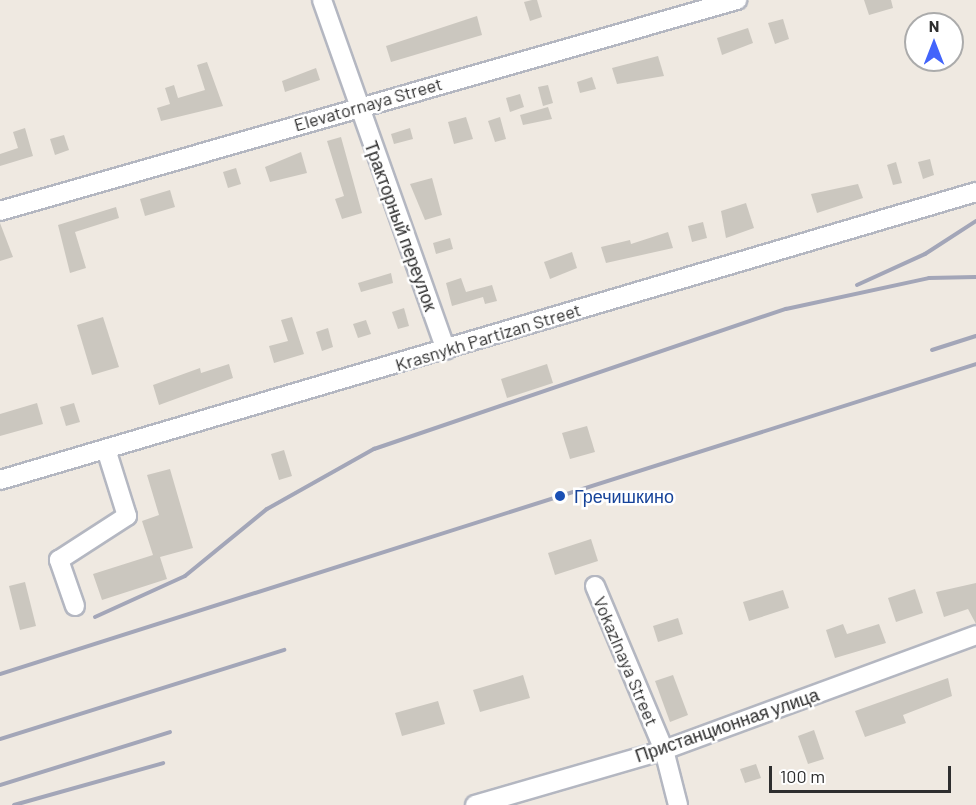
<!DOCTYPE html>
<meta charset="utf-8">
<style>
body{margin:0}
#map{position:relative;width:976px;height:805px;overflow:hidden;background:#efe9e1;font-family:Barlow,sans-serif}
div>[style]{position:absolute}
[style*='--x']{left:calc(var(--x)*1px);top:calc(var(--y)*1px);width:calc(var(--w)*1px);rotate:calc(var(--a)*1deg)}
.building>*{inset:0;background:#cbc7bf}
.roads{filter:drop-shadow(2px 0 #b4b7c1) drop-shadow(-2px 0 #b4b7c1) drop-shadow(0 2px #b4b7c1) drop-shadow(0 -2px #b4b7c1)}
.minor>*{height:18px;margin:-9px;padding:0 9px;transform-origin:9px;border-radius:9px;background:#fff}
.rail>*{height:4px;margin:-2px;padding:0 2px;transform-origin:2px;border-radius:2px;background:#a3a6b8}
.dots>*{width:16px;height:16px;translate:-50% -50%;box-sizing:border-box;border:3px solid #fff;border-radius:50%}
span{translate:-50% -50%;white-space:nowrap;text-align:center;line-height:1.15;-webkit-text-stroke:5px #fff;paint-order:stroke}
.street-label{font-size:18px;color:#2e2e2e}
.transit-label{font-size:18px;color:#164399}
.left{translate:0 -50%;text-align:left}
.north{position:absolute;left:904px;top:12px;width:60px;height:60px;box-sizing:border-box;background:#fff;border:2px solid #ababab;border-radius:50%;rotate:0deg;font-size:16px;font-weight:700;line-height:24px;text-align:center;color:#2e2e2e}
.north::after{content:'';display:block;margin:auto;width:21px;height:27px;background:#4264fb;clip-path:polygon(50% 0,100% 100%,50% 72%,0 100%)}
.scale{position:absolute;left:769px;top:766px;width:182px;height:27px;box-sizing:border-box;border:3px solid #2e2e2e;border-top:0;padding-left:8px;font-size:18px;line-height:21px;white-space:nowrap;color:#2e2e2e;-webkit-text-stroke:4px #fff;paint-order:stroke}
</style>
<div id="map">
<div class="building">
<i style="clip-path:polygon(532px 0,537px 0,542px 17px,530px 21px,524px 2px)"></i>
<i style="clip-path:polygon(864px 0,891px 0,893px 8px,869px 15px)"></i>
<i style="clip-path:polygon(477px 16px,482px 35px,391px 62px,386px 46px)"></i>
<i style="clip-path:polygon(783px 19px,789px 39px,775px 44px,768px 23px)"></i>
<i style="clip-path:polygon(748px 28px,753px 43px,722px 55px,717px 38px)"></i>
<i style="clip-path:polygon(658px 56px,664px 76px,617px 84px,612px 68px)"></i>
<i style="clip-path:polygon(207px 62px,223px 106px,161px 121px,157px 108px,170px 104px,165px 88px,174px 85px,178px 98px,205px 90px,197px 65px)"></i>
<i style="clip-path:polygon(316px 68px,320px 80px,285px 92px,282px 81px)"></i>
<i style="clip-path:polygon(592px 77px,596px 89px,580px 93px,577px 82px)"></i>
<i style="clip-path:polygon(548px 85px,553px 103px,543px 106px,538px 87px)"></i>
<i style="clip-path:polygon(520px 94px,524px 107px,510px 112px,506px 98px)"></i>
<i style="clip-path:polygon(548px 107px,552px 119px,523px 125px,520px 115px)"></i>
<i style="clip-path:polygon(466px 117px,473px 139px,454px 144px,448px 122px)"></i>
<i style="clip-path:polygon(500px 117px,506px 139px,495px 142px,488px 121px)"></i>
<i style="clip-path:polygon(25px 128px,33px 156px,0 166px,0 154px,18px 148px,13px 132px)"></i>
<i style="clip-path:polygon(410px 128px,413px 139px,394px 144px,391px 134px)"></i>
<i style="clip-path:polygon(64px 135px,69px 150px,55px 155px,50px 139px)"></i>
<i style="clip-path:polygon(341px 137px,362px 213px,342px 219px,335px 199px,344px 196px,327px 141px)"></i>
<i style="clip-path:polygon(301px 152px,307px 173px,270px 182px,265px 167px)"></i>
<i style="clip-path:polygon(930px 159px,934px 175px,923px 179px,918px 162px)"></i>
<i style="clip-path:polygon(896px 162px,902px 183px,893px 185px,887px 165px)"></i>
<i style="clip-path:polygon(236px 168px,241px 184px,228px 188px,223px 172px)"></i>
<i style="clip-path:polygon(432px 178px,442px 215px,425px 220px,410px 184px)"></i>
<i style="clip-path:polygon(858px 184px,863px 198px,817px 213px,811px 194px)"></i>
<i style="clip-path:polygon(170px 190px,175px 207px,145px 216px,140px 199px)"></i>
<i style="clip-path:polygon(746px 203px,754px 228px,726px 238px,721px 211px)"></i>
<i style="clip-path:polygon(116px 207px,119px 218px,75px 232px,86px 268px,70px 273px,58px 225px)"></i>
<i style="clip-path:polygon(703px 222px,707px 238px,692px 242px,688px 226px)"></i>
<i style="clip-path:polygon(0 223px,13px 257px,0 261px)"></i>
<i style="clip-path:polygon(668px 232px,673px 248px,606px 263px,601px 247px,630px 240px,631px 244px)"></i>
<i style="clip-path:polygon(450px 238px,453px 249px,436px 254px,433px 243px)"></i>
<i style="clip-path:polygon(572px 252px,577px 268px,550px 279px,544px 262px)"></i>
<i style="clip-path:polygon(391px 273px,393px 283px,361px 292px,358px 283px)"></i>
<i style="clip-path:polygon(461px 278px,466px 292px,492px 285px,497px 301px,485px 304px,483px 297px,452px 306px,446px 283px)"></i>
<i style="clip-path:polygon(404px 308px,409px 326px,398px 329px,392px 312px)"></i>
<i style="clip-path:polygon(103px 317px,119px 367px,92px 375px,77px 325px)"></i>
<i style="clip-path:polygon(292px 317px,304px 354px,274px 363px,269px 346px,288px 341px,281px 320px)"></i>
<i style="clip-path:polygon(366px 320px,371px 334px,358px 338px,353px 324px)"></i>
<i style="clip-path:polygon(328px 328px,333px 347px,322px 351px,316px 332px)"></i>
<i style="clip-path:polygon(229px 364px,233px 378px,159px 405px,153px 385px,200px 368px,201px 373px)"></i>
<i style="clip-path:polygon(547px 364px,553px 383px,507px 398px,501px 379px)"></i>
<i style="clip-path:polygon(37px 403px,43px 424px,0 436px,0 414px)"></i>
<i style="clip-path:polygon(74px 403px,80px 422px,66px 426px,60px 407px)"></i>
<i style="clip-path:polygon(587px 426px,595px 452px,570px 459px,562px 433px)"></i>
<i style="clip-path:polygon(284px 450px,292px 476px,279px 480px,271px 454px)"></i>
<i style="clip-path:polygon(170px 469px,193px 548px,160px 557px,167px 579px,102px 600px,93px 574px,153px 555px,142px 521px,159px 515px,147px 475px)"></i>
<i style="clip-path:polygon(591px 539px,598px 561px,555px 575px,548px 553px)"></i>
<i style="clip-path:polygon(25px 582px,36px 626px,20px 630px,9px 586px)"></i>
<i style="clip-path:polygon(976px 583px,976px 624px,968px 609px,944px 617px,936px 592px)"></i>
<i style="clip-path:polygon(915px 589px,923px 613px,896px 622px,888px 598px)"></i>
<i style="clip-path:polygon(783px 590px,789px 608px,749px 621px,743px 602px)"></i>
<i style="clip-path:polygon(678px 618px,683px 634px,658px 642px,653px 626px)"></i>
<i style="clip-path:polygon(843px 624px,847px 634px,879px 624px,886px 643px,835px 658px,826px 630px)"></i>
<i style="clip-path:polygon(523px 675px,530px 698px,480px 712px,473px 690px)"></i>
<i style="clip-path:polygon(673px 675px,688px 715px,670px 722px,655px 681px)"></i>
<i style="clip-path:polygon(948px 678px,952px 696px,903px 715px,906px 723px,865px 737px,855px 711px)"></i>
<i style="clip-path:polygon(438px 701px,445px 724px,402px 736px,395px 713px)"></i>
<i style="clip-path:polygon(814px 730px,824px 759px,808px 764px,798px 736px)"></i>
<i style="clip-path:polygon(756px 764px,761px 778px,745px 783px,740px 769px)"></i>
</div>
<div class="roads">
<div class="minor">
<i style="--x:322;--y:0;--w:371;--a:70.5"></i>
<i style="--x:0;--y:211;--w:767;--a:-15.98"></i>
<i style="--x:0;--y:480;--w:1018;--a:-16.44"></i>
<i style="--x:595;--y:586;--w:178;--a:67.2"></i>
<i style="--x:664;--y:750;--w:57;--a:75.7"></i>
<i style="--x:75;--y:606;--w:49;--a:-109.2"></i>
<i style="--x:59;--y:560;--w:81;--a:-32.9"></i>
<i style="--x:127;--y:516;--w:70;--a:-107.4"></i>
<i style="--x:475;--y:805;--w:197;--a:-16.2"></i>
<i style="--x:664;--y:750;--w:333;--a:-20.2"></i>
</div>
</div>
<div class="rail">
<i style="--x:857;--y:285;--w:75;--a:-24.5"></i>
<i style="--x:925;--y:254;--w:61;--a:-32.9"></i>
<i style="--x:932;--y:350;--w:46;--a:-17.7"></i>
<i style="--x:95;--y:617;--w:99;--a:-24.5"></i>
<i style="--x:185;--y:576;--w:106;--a:-39.3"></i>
<i style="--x:267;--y:509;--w:123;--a:-29.3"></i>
<i style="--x:374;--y:449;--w:435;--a:-18.8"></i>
<i style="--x:786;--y:309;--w:146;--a:-12.2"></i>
<i style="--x:929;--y:278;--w:47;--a:-1.2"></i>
<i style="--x:0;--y:674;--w:1024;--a:-17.62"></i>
<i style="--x:0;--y:739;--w:298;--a:-17.4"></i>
<i style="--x:0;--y:785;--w:178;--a:-17.3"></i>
<i style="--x:14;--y:805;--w:155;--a:-15.7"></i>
</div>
<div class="dots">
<i style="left:560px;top:496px;background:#1a4fb4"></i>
</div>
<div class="street-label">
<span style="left:368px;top:104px;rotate:-16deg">Elevatornaya Street</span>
<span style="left:401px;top:226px;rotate:70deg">Тракторный переулок</span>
<span style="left:488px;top:337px;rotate:-17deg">Krasnykh Partizan Street</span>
<span style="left:626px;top:661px;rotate:67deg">Vokazlnaya Street</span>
<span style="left:727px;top:725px;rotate:-19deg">Пристанционная улица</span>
</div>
<div class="transit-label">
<span class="left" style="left:574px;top:496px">Гречишкино</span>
</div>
<div class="north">N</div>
<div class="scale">100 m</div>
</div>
